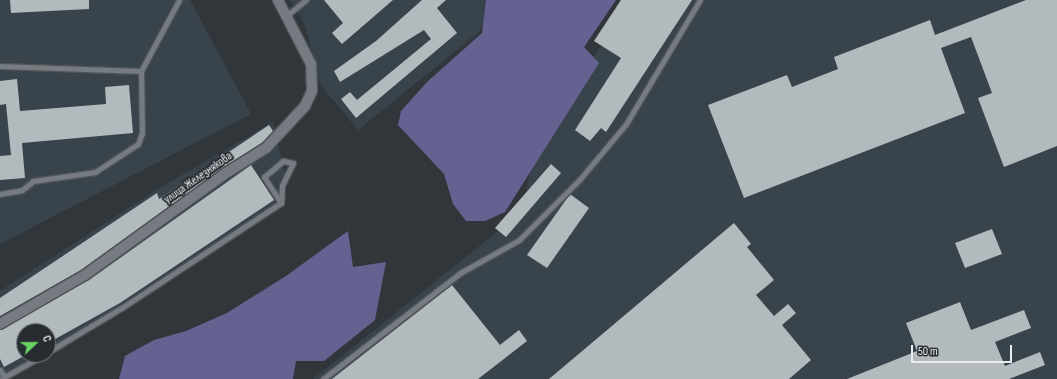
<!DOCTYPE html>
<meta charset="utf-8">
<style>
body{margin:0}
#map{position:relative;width:1057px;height:379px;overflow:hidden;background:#31363b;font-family:"Sofia Sans Condensed",sans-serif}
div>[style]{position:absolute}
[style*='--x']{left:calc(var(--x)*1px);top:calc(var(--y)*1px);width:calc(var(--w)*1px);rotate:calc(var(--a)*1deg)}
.built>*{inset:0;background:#39434c}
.forest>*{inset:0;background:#656292}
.building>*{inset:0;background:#b2babe}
.roads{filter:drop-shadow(1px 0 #4f5457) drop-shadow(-1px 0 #4f5457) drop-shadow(0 1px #4f5457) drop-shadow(0 -1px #4f5457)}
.service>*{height:5px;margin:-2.5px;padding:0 2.5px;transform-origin:2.5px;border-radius:2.5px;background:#757b81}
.minor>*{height:10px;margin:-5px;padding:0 5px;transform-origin:5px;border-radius:5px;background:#757b81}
span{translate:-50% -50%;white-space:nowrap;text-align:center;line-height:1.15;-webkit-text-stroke:4px #272c31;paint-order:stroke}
.street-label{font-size:12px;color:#e8ecef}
.north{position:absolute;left:16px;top:323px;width:40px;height:40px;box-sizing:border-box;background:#272c31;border:1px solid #74797d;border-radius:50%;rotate:68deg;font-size:11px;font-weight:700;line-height:16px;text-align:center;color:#e8ecef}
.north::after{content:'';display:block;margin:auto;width:14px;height:18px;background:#6bd363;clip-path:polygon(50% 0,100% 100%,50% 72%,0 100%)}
.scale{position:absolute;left:911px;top:345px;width:101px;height:18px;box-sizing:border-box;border:2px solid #e8ecef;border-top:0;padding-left:5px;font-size:12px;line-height:14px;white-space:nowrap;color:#e8ecef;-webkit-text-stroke:3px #272c31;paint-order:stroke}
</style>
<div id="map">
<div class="built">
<i style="clip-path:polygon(0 0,190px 0,251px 114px,0 244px)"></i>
<i style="clip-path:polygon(290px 0,495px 0,479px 32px,358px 130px,320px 84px,305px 25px)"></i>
<i style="clip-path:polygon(632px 0,1057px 0,1057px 379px,313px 379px,522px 212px,536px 143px)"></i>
<i style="clip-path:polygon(273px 122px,285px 173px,280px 206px,119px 313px,48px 351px,48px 331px,24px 331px,24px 355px,41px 355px,0 377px,0 291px,158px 189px)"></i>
</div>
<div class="forest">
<i style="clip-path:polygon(486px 0,616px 0,584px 47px,599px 63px,505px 212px,485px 221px,466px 221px,453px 204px,444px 174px,398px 125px,401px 111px,427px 82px,482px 33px)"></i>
<i style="clip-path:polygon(348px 231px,353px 267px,386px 262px,375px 320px,324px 361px,296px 361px,293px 379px,119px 379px,125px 356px,154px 340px,186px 331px,227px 313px,286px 276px)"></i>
</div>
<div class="building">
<i style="clip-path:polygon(10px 0,89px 0,89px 9px,11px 13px)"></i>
<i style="clip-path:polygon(324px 0,393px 0,342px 44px,332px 33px,343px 23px)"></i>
<i style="clip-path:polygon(422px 0,446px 0,437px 8px,457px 33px,356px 118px,341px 99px,350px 92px,357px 100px,431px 39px,424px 30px,340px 82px,334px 71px,376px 41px)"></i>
<i style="clip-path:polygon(621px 0,692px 0,606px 132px,601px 128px,590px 141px,575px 130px,621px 58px,594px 41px)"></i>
<i style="clip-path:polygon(1026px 0,1057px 0,1057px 146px,1004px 167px,978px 98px,992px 93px,971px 37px,941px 48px,965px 113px,744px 198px,708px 105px,787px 75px,792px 87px,838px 69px,834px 57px,930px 20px,935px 35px)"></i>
<i style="clip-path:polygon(17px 79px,20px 111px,106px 104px,105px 87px,129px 85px,133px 133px,22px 143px,25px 178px,0 180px,0 156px,11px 155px,6px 104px,0 105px,0 81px)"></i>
<i style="clip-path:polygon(269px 125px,273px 131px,263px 142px,222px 168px,81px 270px,0 316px,0 298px,157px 193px,159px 199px)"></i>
<i style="clip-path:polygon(551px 164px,561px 173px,506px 237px,495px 228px)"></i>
<i style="clip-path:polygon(251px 165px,274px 200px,120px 303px,48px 343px,48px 331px,24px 331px,24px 356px,4px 367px,0 359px,0 330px,89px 280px)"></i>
<i style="clip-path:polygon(570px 194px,589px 208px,547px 268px,527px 255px)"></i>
<i style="clip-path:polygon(734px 223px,751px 244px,747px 247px,774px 280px,756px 295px,774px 316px,788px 304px,796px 313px,782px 325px,811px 360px,789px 379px,549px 379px)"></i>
<i style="clip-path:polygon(992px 229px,1002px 254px,965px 268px,955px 243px)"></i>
<i style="clip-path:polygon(452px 285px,500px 345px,519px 330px,527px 341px,478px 379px,332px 379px)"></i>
<i style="clip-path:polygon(960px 302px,971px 330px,1024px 310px,1031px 328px,995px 342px,1005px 366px,1040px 352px,1045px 365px,1009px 379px,847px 379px,917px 351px,906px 323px)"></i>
</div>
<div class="roads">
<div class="service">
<i style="--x:286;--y:16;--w:26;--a:-39"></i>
<i style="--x:0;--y:66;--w:141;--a:2"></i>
<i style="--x:141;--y:71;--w:81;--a:-61.8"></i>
<i style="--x:283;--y:161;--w:10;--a:11"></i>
<i style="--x:293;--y:163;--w:25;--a:116"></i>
<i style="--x:282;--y:186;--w:17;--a:93"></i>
<i style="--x:281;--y:203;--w:31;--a:-123"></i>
<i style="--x:264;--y:177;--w:25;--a:-40"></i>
<i style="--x:0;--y:194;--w:22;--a:-10"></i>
<i style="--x:22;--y:190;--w:14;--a:-39"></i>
<i style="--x:33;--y:181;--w:63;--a:-8.3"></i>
<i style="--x:95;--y:172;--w:51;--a:-33.1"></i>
<i style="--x:138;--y:144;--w:12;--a:-70"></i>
<i style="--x:142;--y:133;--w:62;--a:-90.9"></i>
<i style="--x:48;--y:352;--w:87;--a:-31"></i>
<i style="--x:123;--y:307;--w:189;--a:-33.4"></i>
<i style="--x:0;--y:370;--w:9;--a:58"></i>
<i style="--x:1;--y:379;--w:48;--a:-29.7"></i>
<i style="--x:323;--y:379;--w:173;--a:-37.7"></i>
<i style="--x:460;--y:273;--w:68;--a:-29.2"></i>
<i style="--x:519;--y:240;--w:86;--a:-45"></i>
<i style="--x:580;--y:179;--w:72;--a:-50.1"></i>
<i style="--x:626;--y:124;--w:144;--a:-59.2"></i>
</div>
<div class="minor">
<i style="--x:0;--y:324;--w:98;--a:-30"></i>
<i style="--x:85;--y:275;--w:174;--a:-35.9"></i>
<i style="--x:226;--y:173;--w:47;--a:-32"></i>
<i style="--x:266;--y:148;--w:57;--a:-47.1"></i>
<i style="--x:305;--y:106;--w:17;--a:-65"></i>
<i style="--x:312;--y:91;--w:27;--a:-92"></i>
<i style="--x:311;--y:64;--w:72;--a:-117.3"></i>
</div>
</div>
<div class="street-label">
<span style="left:198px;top:178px;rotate:-35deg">улица Железнякова</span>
</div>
<div class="north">С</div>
<div class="scale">50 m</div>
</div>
